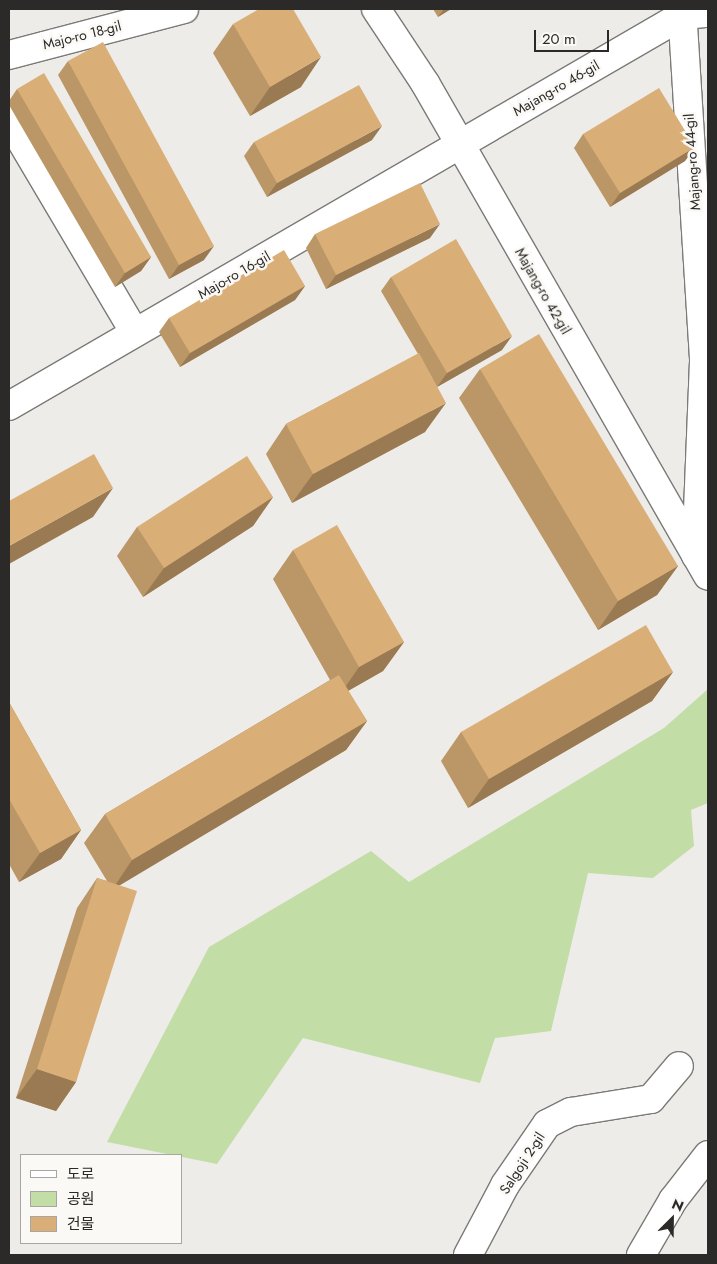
<!DOCTYPE html>
<meta charset="utf-8">
<style>
body{margin:0}
#map{position:relative;width:717px;height:1264px;overflow:hidden;background:#edece8;font-family:Jost,"Noto Sans KR",sans-serif}
div>[style]{position:absolute}
[style*='--x']{left:calc(var(--x)*1px);top:calc(var(--y)*1px);width:calc(var(--w)*1px);rotate:calc(var(--a)*1deg)}
.green>*{inset:0;background:#c3dda7}
.roads{filter:drop-shadow(1px 0 #7b7a77) drop-shadow(-1px 0 #7b7a77) drop-shadow(0 1px #7b7a77) drop-shadow(0 -1px #7b7a77)}
.minor>*{height:28px;margin:-14px;padding:0 14px;transform-origin:14px;border-radius:14px;background:#fff}
.wall>*{inset:0;background:#bb9666}
.shaded-wall>*{inset:0;background:#997a53}
.building>*{inset:0;background:#daaf77}
span{translate:-50% -50%;white-space:nowrap;text-align:center;line-height:1.15;-webkit-text-stroke:5px #faf9f5;paint-order:stroke}
.street-label{font-size:14px;color:#2b2a29}
.frame{position:absolute;inset:0;border:10px solid #2b2a29;pointer-events:none}
.legend{position:absolute;left:20px;top:1154px;width:162px;height:90px;box-sizing:border-box;background:#faf9f5;border:1px solid #a7a6a3;margin:0;padding:6px 9px;list-style:none;font-size:15px;color:#2b2a29}
.legend li{display:flex;align-items:center;gap:10px;height:25px}
.legend b{width:25px;border:1px solid #a7a6a3}
.north{position:absolute;left:647px;top:1194px;width:50px;height:50px;-webkit-text-stroke:4px #faf9f5;paint-order:stroke;rotate:23deg;font-size:14px;font-weight:700;line-height:20px;text-align:center;color:#2b2a29}
.north::after{content:'';display:block;margin:auto;width:18px;height:22px;background:#2b2a29;clip-path:polygon(50% 0,100% 100%,50% 72%,0 100%)}
.scale{position:absolute;left:534px;top:30px;width:75px;height:22px;box-sizing:border-box;border:2px solid #2b2a29;border-top:0;padding-left:6px;font-size:15px;line-height:18px;white-space:nowrap;color:#2b2a29;-webkit-text-stroke:4px #faf9f5;paint-order:stroke}
</style>
<div id="map">
<div class="green">
<i style="clip-path:polygon(708px 689px,708px 803px,691px 810px,694px 846px,653px 878px,588px 873px,551px 1031px,495px 1038px,480px 1083px,303px 1038px,217px 1164px,107px 1142px,209px 947px,371px 851px,409px 882px,664px 728px)"></i>
</div>
<div class="roads">
<div class="minor">
<i style="--x:376;--y:9;--w:89;--a:56.5"></i>
<i style="--x:425;--y:83;--w:568;--a:60.14"></i>
<i style="--x:682;--y:9;--w:353;--a:86.4"></i>
<i style="--x:704;--y:361;--w:195;--a:92.3"></i>
<i style="--x:9;--y:55;--w:181;--a:-14.7"></i>
<i style="--x:9;--y:120;--w:247;--a:59.4"></i>
<i style="--x:9;--y:406;--w:779;--a:-30.12"></i>
<i style="--x:683;--y:15;--w:25;--a:-5"></i>
<i style="--x:468;--y:1255;--w:79;--a:-62.1"></i>
<i style="--x:505;--y:1185;--w:74;--a:-55.5"></i>
<i style="--x:547;--y:1124;--w:27;--a:-27"></i>
<i style="--x:571;--y:1112;--w:81;--a:-9.2"></i>
<i style="--x:651;--y:1099;--w:43;--a:-49.7"></i>
<i style="--x:641;--y:1255;--w:64;--a:-59.8"></i>
<i style="--x:673;--y:1200;--w:57;--a:-52.1"></i>
</div>
</div>
<div class="wall">
<i style="clip-path:polygon(433px 9px,451px 9px,438px 17px)"></i>
<i style="clip-path:polygon(233px 24px,301px 87px,250px 116px,213px 53px)"></i>
<i style="clip-path:polygon(68px 61px,204px 260px,169px 279px,58px 75px)"></i>
<i style="clip-path:polygon(17px 89px,151px 257px,141px 271px,115px 287px,9px 105px,9px 101px)"></i>
<i style="clip-path:polygon(583px 134px,695px 147px,685px 161px,610px 207px,574px 148px)"></i>
<i style="clip-path:polygon(372px 140px,267px 197px,244px 156px,254px 142px)"></i>
<i style="clip-path:polygon(315px 234px,430px 238px,326px 289px,306px 248px)"></i>
<i style="clip-path:polygon(391px 277px,502px 350px,437px 387px,425px 432px,292px 503px,266px 454px,286px 424px,418px 354px,381px 291px)"></i>
<i style="clip-path:polygon(305px 286px,295px 300px,180px 367px,159px 332px,169px 318px)"></i>
<i style="clip-path:polygon(480px 369px,678px 566px,657px 595px,598px 630px,459px 398px)"></i>
<i style="clip-path:polygon(273px 497px,253px 526px,143px 597px,117px 556px,137px 527px)"></i>
<i style="clip-path:polygon(293px 550px,404px 642px,383px 671px,348px 691px,367px 721px,346px 750px,119px 885px,76px 1082px,56px 1111px,16px 1098px,77px 908px,97px 878px,107px 881px,84px 843px,105px 814px,330px 680px,273px 579px)"></i>
<i style="clip-path:polygon(673px 672px,652px 701px,468px 808px,441px 761px,461px 732px)"></i>
<i style="clip-path:polygon(9px 702px,81px 830px,61px 859px,19px 882px,9px 864px)"></i>
</div>
<div class="shaded-wall">
<i style="clip-path:polygon(444px 9px,451px 9px,438px 17px)"></i>
<i style="clip-path:polygon(321px 57px,301px 87px,250px 116px,270px 87px)"></i>
<i style="clip-path:polygon(382px 126px,372px 140px,267px 197px,277px 183px)"></i>
<i style="clip-path:polygon(695px 147px,685px 161px,610px 207px,620px 193px)"></i>
<i style="clip-path:polygon(440px 224px,430px 238px,326px 289px,336px 275px)"></i>
<i style="clip-path:polygon(214px 246px,204px 260px,169px 279px,179px 265px)"></i>
<i style="clip-path:polygon(151px 257px,141px 271px,115px 287px,125px 273px)"></i>
<i style="clip-path:polygon(305px 286px,295px 300px,180px 367px,190px 353px)"></i>
<i style="clip-path:polygon(512px 336px,502px 350px,437px 387px,447px 373px)"></i>
<i style="clip-path:polygon(446px 403px,425px 432px,292px 503px,313px 474px)"></i>
<i style="clip-path:polygon(113px 488px,93px 517px,9px 564px,9px 546px)"></i>
<i style="clip-path:polygon(273px 497px,253px 526px,143px 597px,164px 568px)"></i>
<i style="clip-path:polygon(678px 566px,657px 595px,598px 630px,618px 601px)"></i>
<i style="clip-path:polygon(404px 642px,383px 671px,339px 696px,359px 667px)"></i>
<i style="clip-path:polygon(673px 672px,652px 701px,468px 808px,489px 779px)"></i>
<i style="clip-path:polygon(367px 721px,346px 750px,112px 890px,132px 860px)"></i>
<i style="clip-path:polygon(81px 830px,61px 859px,19px 882px,40px 853px)"></i>
<i style="clip-path:polygon(37px 1069px,76px 1082px,56px 1111px,16px 1098px)"></i>
</div>
<div class="building">
<i style="clip-path:polygon(259px 9px,293px 9px,321px 57px,270px 87px,233px 24px)"></i>
<i style="clip-path:polygon(103px 42px,214px 246px,179px 265px,68px 61px)"></i>
<i style="clip-path:polygon(44px 73px,151px 257px,125px 273px,17px 89px)"></i>
<i style="clip-path:polygon(359px 85px,382px 126px,277px 183px,254px 142px)"></i>
<i style="clip-path:polygon(659px 88px,695px 147px,620px 193px,583px 134px)"></i>
<i style="clip-path:polygon(420px 183px,440px 224px,336px 275px,315px 234px)"></i>
<i style="clip-path:polygon(456px 239px,512px 336px,447px 373px,391px 277px)"></i>
<i style="clip-path:polygon(284px 250px,305px 286px,190px 353px,169px 318px)"></i>
<i style="clip-path:polygon(539px 334px,678px 566px,618px 601px,480px 369px)"></i>
<i style="clip-path:polygon(419px 353px,446px 403px,313px 474px,286px 424px)"></i>
<i style="clip-path:polygon(94px 454px,113px 488px,9px 546px,9px 501px)"></i>
<i style="clip-path:polygon(247px 456px,273px 497px,164px 568px,137px 527px)"></i>
<i style="clip-path:polygon(337px 525px,404px 642px,359px 667px,293px 550px)"></i>
<i style="clip-path:polygon(646px 625px,673px 672px,489px 779px,461px 732px)"></i>
<i style="clip-path:polygon(339px 675px,367px 721px,132px 860px,105px 814px)"></i>
<i style="clip-path:polygon(9px 702px,81px 830px,40px 853px,9px 799px)"></i>
<i style="clip-path:polygon(97px 878px,137px 891px,76px 1082px,37px 1069px)"></i>
</div>
<div class="street-label">
<span style="left:82px;top:35px;rotate:-14deg">Majo-ro 18-gil</span>
<span style="left:556px;top:88px;rotate:-30deg">Majang-ro 46-gil</span>
<span style="left:692px;top:162px;rotate:-94deg">Majang-ro 44-gil</span>
<span style="left:234px;top:275px;rotate:-30deg">Majo-ro 16-gil</span>
<span style="left:543px;top:291px;rotate:60deg">Majang-ro 42-gil</span>
<span style="left:522px;top:1163px;rotate:-57deg">Salgoji 2-gil</span>
</div>
<div class="frame"></div>
<ul class="legend">
<li><b style="height:6px;background:#fff"></b>도로</li>
<li><b style="height:14px;background:#c3dda7"></b>공원</li>
<li><b style="height:14px;background:#daaf77"></b>건물</li>
</ul>
<div class="north">N</div>
<div class="scale">20 m</div>
</div>
